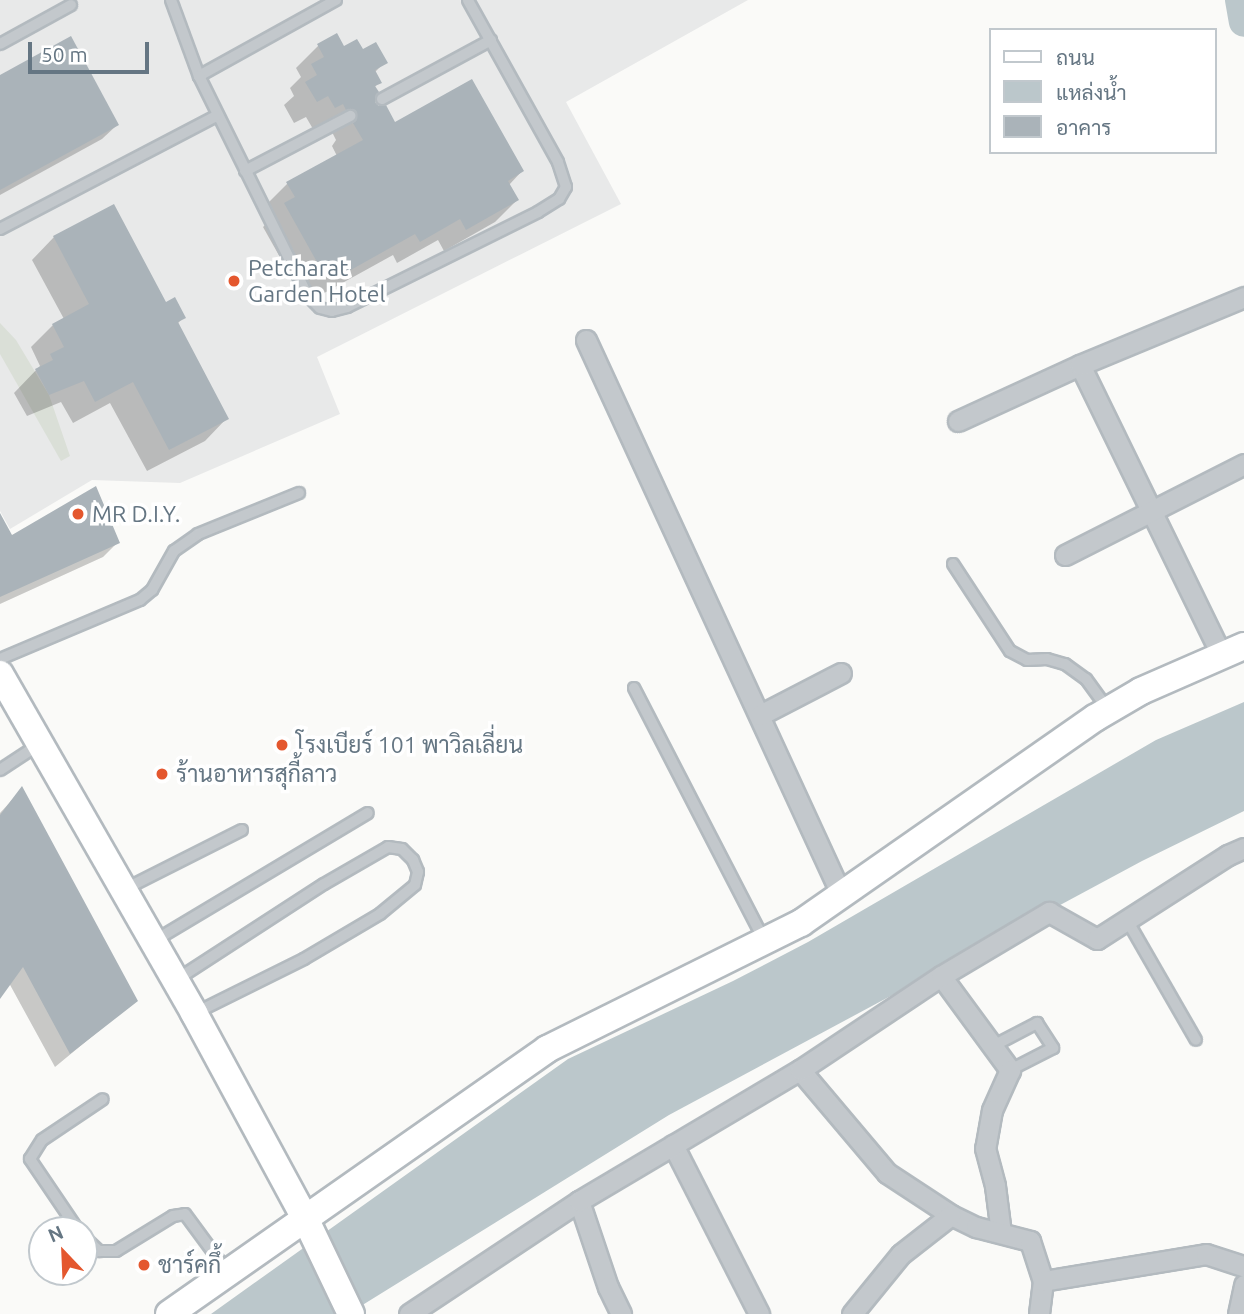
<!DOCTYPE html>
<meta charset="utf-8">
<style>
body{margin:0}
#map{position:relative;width:1244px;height:1314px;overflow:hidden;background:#fafaf8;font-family:Ubuntu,Sarabun,sans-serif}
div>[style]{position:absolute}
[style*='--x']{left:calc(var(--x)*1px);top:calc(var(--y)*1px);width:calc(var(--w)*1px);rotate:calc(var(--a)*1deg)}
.built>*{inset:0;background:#e8e9e9}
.green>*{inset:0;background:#dadfd7}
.water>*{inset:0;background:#bbc7cb}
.shadow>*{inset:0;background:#0003}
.river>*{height:30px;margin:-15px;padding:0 15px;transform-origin:15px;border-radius:15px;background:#bbc7cb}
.building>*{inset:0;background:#aab3b9}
.roads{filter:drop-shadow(2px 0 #b3babf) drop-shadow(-2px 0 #b3babf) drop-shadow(0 2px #b3babf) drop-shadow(0 -2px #b3babf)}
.lane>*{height:10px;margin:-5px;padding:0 5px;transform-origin:5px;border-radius:5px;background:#c3c8cc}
.street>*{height:19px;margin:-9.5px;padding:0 9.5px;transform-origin:9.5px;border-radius:9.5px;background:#c3c8cc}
.secondary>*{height:26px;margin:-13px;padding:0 13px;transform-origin:13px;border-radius:13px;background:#fff}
.dots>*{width:19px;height:19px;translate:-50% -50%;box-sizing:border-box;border:4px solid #fff;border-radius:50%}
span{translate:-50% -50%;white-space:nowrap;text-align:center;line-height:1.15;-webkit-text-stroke:7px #fff;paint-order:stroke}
.poi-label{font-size:23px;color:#657683}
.left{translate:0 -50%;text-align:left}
.legend{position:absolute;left:989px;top:28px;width:228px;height:126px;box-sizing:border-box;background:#fff;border:2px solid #c1c8cd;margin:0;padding:9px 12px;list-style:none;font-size:21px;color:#657683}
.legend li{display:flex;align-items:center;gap:14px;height:35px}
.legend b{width:35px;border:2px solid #c1c8cd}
.north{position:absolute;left:28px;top:1216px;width:70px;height:70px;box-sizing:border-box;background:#fff;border:2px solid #c1c8cd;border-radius:50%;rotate:337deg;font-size:19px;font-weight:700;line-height:28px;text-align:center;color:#657683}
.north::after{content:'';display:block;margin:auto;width:24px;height:32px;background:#e4572e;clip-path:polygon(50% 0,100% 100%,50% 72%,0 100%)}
.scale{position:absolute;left:28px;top:42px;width:121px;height:32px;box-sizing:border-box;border:4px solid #657683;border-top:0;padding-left:9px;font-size:21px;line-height:24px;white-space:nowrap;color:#657683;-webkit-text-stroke:5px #fff;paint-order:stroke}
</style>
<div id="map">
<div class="built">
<i style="clip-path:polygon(0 0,748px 0,566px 102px,621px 204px,317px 357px,340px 414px,180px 483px,92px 480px,10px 529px,0 511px)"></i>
</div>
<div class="green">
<i style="clip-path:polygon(0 323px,16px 340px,49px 395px,70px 456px,61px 461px,0 354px)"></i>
</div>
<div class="water">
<i style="clip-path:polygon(1244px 702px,1244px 811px,1142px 861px,669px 1115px,348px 1314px,211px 1314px,568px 1059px,733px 981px,808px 942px,1156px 740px)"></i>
</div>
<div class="shadow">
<i style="clip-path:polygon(336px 35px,344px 48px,363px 52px,385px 62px,374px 73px,379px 82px,374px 88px,373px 102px,395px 124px,522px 171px,509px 185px,517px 200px,495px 222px,444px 251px,438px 240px,397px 263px,393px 255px,317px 297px,310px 285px,299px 291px,263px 227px,272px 218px,265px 206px,287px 184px,337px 156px,332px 146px,336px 140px,332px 132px,324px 131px,320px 125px,313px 129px,306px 117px,294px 123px,284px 105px,294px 96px,290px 88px,301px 77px,296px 68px,318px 46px)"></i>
<i style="clip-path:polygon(0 77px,117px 125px,102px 139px,0 195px)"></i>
<i style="clip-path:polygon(54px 237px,184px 317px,177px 324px,227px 418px,205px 441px,147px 471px,110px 403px,73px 423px,61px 402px,27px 416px,14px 393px,40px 366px,31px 347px,53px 325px,64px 319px,32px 260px)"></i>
<i style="clip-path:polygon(0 517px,11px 538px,117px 543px,103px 557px,0 604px)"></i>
<i style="clip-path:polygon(22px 789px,135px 1001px,55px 1067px,9px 983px,0 996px,0 813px)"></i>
</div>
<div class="river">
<i style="--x:1240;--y:0;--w:22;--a:80"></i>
</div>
<div class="building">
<i style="clip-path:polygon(337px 33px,344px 46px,357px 39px,363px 49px,376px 42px,388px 63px,375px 70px,382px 83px,375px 86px,379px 92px,375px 102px,379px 106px,386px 105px,395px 122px,472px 79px,524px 171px,508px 181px,519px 200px,466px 230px,460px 219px,420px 242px,415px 234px,340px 276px,333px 264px,322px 271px,284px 203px,295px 197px,286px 182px,363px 140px,353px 123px,357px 117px,354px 110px,346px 110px,343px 104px,335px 108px,328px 96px,317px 102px,305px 82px,317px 75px,311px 64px,324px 57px,317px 44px)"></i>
<i style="clip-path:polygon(71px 36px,119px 125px,0 190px,0 75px)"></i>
<i style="clip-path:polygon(114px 204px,166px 302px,175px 297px,186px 318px,178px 322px,229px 419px,169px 450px,133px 382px,95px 402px,84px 381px,49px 395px,35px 369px,53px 360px,50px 354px,64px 347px,52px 324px,89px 304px,53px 236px)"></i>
<i style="clip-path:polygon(96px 486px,120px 543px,0 597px,0 513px,12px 535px)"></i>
<i style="clip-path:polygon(22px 786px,138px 1001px,70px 1054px,23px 967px,0 999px,0 815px)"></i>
</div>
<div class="roads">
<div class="lane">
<i style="--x:171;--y:0;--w:81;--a:69.8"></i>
<i style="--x:336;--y:0;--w:157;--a:151"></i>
<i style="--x:199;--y:76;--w:244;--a:63.7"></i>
<i style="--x:307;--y:295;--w:18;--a:45"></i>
<i style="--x:320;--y:308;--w:12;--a:14"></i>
<i style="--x:332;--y:311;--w:16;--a:-15"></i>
<i style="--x:347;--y:307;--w:213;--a:-26.4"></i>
<i style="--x:538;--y:212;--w:25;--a:-32"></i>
<i style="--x:559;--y:199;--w:14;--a:-60"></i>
<i style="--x:566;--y:187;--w:26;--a:-108"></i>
<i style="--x:558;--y:162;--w:185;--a:-119.1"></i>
<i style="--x:0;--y:44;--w:81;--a:-28.8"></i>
<i style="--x:382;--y:99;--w:124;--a:-28.4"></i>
<i style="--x:245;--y:171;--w:119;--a:-27.6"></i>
<i style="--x:0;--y:229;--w:244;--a:-27.6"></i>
<i style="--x:953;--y:564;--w:104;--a:56.8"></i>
<i style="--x:1010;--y:651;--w:19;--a:28"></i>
<i style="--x:1027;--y:660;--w:20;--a:-3"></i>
<i style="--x:1047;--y:659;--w:19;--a:16"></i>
<i style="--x:1065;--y:664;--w:26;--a:36"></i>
<i style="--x:1086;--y:679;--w:36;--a:54"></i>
<i style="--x:0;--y:659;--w:152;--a:-22.9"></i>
<i style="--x:140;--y:600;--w:16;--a:-40"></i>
<i style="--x:152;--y:590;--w:45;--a:-60.6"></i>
<i style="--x:174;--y:551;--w:29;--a:-35"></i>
<i style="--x:198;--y:534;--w:109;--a:-22.1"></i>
<i style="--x:634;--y:688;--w:284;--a:62.7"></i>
<i style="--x:0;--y:770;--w:45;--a:-33.3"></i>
<i style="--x:125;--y:889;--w:131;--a:-26.8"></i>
<i style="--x:1127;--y:920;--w:138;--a:60.1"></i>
<i style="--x:154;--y:941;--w:249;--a:-30.9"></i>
<i style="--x:176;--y:980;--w:176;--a:-33"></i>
<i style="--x:324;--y:884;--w:74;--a:-30"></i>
<i style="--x:388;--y:847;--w:14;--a:8"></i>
<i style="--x:402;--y:849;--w:16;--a:45"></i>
<i style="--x:413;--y:860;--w:13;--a:67"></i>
<i style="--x:418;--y:872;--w:13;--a:103"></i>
<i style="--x:415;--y:885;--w:45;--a:140.4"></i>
<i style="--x:380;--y:914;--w:88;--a:149.4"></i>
<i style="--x:304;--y:959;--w:122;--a:153.6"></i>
<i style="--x:993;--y:1046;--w:50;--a:-27.6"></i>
<i style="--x:1037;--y:1023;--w:30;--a:57"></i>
<i style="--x:1053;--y:1048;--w:48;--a:152.9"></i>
<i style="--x:78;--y:1230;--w:86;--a:-124.1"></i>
<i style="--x:30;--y:1159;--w:22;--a:-58"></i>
<i style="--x:42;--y:1140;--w:73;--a:-33.9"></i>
<i style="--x:84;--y:1237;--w:21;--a:43"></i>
<i style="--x:99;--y:1251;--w:17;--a:0"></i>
<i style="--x:116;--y:1251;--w:67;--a:-31.6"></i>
<i style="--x:173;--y:1216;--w:12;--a:-9"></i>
<i style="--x:185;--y:1214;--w:71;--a:53.6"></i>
</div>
<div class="street">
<i style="--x:586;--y:340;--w:612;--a:65.28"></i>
<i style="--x:1080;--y:365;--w:322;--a:64"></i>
<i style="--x:958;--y:421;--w:134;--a:-24.7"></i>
<i style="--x:1080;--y:365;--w:178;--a:-22.5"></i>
<i style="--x:1065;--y:555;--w:201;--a:-26.9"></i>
<i style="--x:760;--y:715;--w:91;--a:-27.4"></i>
<i style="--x:941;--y:976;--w:117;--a:53.7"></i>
<i style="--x:1010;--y:1070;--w:44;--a:114.2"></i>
<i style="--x:992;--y:1110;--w:39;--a:100"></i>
<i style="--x:985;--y:1148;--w:39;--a:75"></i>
<i style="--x:995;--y:1186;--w:47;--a:82.7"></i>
<i style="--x:800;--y:1070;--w:135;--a:49.8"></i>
<i style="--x:887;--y:1173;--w:77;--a:33.3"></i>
<i style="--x:951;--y:1215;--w:28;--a:26"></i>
<i style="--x:976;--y:1227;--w:56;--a:14.5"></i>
<i style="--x:1030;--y:1241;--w:42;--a:72"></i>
<i style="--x:1043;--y:1281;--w:33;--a:97"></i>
<i style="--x:673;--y:1145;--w:190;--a:63"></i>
<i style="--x:579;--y:1201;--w:91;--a:71.4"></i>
<i style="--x:608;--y:1287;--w:30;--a:64"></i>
<i style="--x:1043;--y:1281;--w:165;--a:-9.4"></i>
<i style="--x:1206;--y:1254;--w:40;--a:18"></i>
<i style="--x:409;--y:1314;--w:204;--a:-33.6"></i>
<i style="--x:579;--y:1201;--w:257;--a:-30.7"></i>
<i style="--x:800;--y:1070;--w:169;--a:-33.7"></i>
<i style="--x:941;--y:976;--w:126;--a:-30.7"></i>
<i style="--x:1049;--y:912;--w:55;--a:29.4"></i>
<i style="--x:1097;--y:939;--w:156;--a:-32.7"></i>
<i style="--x:1228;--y:855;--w:17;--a:-24"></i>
<i style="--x:852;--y:1314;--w:77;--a:-50.8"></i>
<i style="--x:901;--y:1254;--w:63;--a:-38"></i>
<i style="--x:1238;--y:1314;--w:30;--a:-78"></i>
</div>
<div class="secondary">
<i style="--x:0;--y:674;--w:391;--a:60.2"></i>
<i style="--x:194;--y:1013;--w:235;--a:61.6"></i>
<i style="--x:306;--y:1220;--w:104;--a:64.4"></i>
<i style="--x:169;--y:1314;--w:462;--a:-35"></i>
<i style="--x:547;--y:1049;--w:284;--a:-26.4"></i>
<i style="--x:801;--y:923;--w:358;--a:-34.9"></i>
<i style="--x:1095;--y:718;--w:53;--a:-30.4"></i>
<i style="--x:1141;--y:691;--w:112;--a:-23.6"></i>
</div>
</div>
<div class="dots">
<i style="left:234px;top:281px;background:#e4572e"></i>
<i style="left:78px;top:514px;background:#e4572e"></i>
<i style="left:282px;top:745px;background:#e4572e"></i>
<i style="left:162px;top:774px;background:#e4572e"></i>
<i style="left:144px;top:1265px;background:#e4572e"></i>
</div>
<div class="poi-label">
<span class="left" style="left:248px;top:281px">Petcharat<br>Garden Hotel</span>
<span class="left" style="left:92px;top:514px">MR D.I.Y.</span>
<span class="left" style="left:296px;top:745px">โรงเบียร์ 101 พาวิลเลี่ยน</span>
<span class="left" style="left:176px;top:774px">ร้านอาหารสุกี้ลาว</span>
<span class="left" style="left:158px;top:1265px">ชาร์คกึ้</span>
</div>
<ul class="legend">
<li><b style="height:9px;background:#fff"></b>ถนน</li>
<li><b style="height:19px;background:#bbc7cb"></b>แหล่งน้ำ</li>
<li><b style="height:19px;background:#aab3b9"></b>อาคาร</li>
</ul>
<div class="north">N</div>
<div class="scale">50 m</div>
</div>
